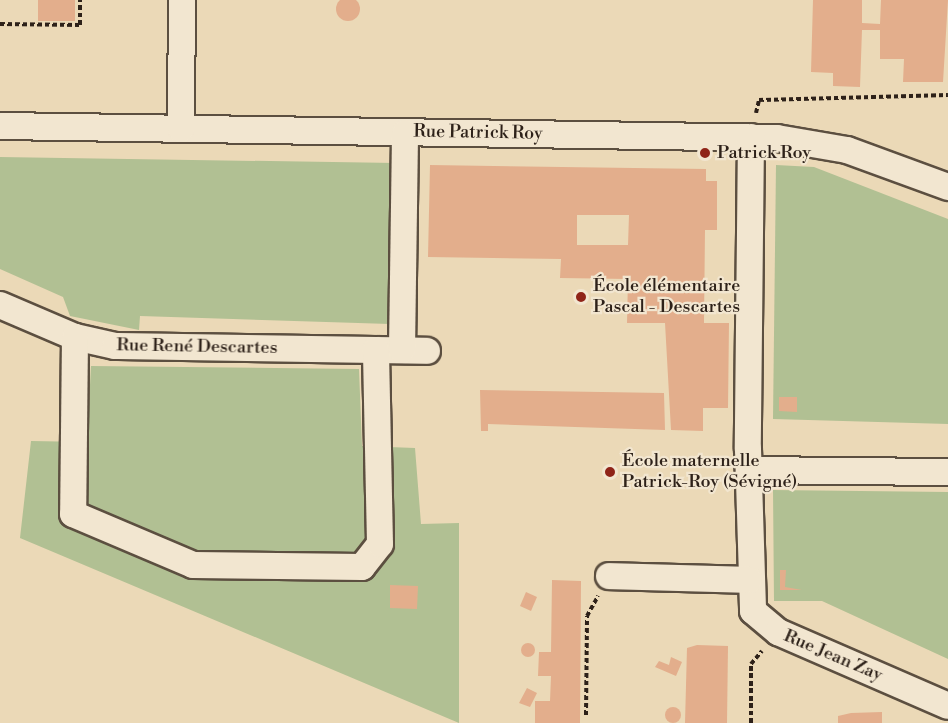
<!DOCTYPE html>
<meta charset="utf-8">
<style>
body{margin:0}
#map{position:relative;width:948px;height:723px;overflow:hidden;background:#ebd9b7;font-family:"Libre Bodoni",serif}
div>[style]{position:absolute}
[style*='--x']{left:calc(var(--x)*1px);top:calc(var(--y)*1px);width:calc(var(--w)*1px);rotate:calc(var(--a)*1deg)}
.green>*{inset:0;background:#b1c093}
.building>*{inset:0;background:#e3ae8c}
.round{border-radius:50%}
.path>*{height:4px;margin-top:-2px;transform-origin:0;background:repeating-linear-gradient(90deg,#2d2119 0 4.5px,transparent 0 7.5px)}
.roads{filter:drop-shadow(2px 0 #5c4f40) drop-shadow(-2px 0 #5c4f40) drop-shadow(0 2px #5c4f40) drop-shadow(0 -2px #5c4f40)}
.minor>*{height:26px;margin:-13px;padding:0 13px;transform-origin:13px;border-radius:13px;background:#f2e6d0}
.dots>*{width:16px;height:16px;translate:-50% -50%;box-sizing:border-box;border:3px solid #f2e6d0;border-radius:50%}
span{translate:-50% -50%;white-space:nowrap;text-align:center;line-height:1.15;-webkit-text-stroke:4.5px #f2e6d0;paint-order:stroke}
.street-label{font-size:18px;color:#2d2119}
.poi-label{font-size:18px;color:#2d2119}
.left{translate:0 -50%;text-align:left}
</style>
<div id="map">
<div class="green">
<i style="clip-path:polygon(0 157px,396px 163px,390px 324px,140px 316px,139px 330px,70px 316px,63px 297px,0 269px)"></i>
<i style="clip-path:polygon(776px 165px,814px 167px,948px 219px,948px 424px,773px 419px)"></i>
<i style="clip-path:polygon(91px 366px,359px 369px,362px 446px,415px 448px,421px 524px,459px 523px,459px 723px,20px 538px,31px 441px,87px 442px)"></i>
<i style="clip-path:polygon(773px 490px,948px 492px,948px 659px,822px 601px,774px 601px)"></i>
</div>
<div class="building">
<i class="round" style="left:336px;top:-3px;width:24px;height:24px"></i>
<i style="clip-path:polygon(38px 0,75px 0,75px 21px,38px 21px)"></i>
<i style="clip-path:polygon(813px 0,862px 0,862px 23px,880px 24px,881px 0,948px 0,943px 82px,903px 82px,904px 59px,880px 59px,880px 30px,862px 30px,860px 87px,833px 86px,833px 73px,811px 72px)"></i>
<i style="clip-path:polygon(evenodd,430px 165px,706px 169px,706px 181px,717px 181px,717px 230px,705px 230px,704px 323px,729px 323px,728px 408px,703px 408px,703px 431px,671px 430px,665px 323px,627px 323px,628px 279px,560px 278px,561px 259px,428px 257px,430px 165px,577px 215px,629px 215px,628px 245px,577px 245px,577px 215px)"></i>
<i style="clip-path:polygon(480px 390px,664px 393px,665px 430px,488px 424px,488px 431px,481px 431px)"></i>
<i style="clip-path:polygon(779px 397px,797px 397px,797px 412px,779px 411px)"></i>
<i style="clip-path:polygon(780px 570px,786px 570px,785px 587px,802px 590px,780px 590px)"></i>
<i style="clip-path:polygon(552px 580px,581px 581px,580px 723px,535px 723px,535px 701px,550px 701px,551px 676px,538px 676px,539px 652px,551px 652px)"></i>
<i style="clip-path:polygon(390px 585px,418px 586px,417px 609px,390px 608px)"></i>
<i style="clip-path:polygon(526px 592px,537px 597px,531px 611px,520px 606px)"></i>
<i class="round" style="left:521px;top:643px;width:14px;height:14px"></i>
<i style="clip-path:polygon(697px 645px,728px 646px,727px 723px,685px 723px,687px 648px)"></i>
<i style="clip-path:polygon(671px 657px,682px 662px,676px 676px,655px 667px,659px 661px,669px 665px)"></i>
<i style="clip-path:polygon(527px 688px,537px 693px,530px 707px,519px 703px)"></i>
<i class="round" style="left:665px;top:707px;width:16px;height:16px"></i>
<i style="clip-path:polygon(882px 712px,882px 723px,838px 723px,838px 716px,851px 713px)"></i>
</div>
<div class="path">
<i style="--x:0;--y:24;--w:80;--a:0.7"></i>
<i style="--x:80;--y:25;--w:25;--a:-90"></i>
<i style="--x:756;--y:113;--w:13;--a:-77"></i>
<i style="--x:759;--y:100;--w:189;--a:-1.5"></i>
<i style="--x:586;--y:715;--w:99;--a:-89.4"></i>
<i style="--x:587;--y:616;--w:23;--a:-61"></i>
<i style="--x:751;--y:723;--w:59;--a:-90"></i>
<i style="--x:751;--y:664;--w:17;--a:-50"></i>
</div>
<div class="roads">
<div class="minor">
<i style="--x:0;--y:126;--w:777;--a:0.88"></i>
<i style="--x:777;--y:138;--w:71;--a:9.7"></i>
<i style="--x:847;--y:150;--w:108;--a:20.1"></i>
<i style="--x:181;--y:129;--w:129;--a:-89.6"></i>
<i style="--x:751;--y:137;--w:312;--a:90.6"></i>
<i style="--x:748;--y:449;--w:162;--a:88.2"></i>
<i style="--x:753;--y:611;--w:33;--a:40"></i>
<i style="--x:778;--y:632;--w:185;--a:23.5"></i>
<i style="--x:0;--y:305;--w:82;--a:23.1"></i>
<i style="--x:75;--y:337;--w:41;--a:12.7"></i>
<i style="--x:115;--y:346;--w:312;--a:0.9"></i>
<i style="--x:75;--y:337;--w:177;--a:90.6"></i>
<i style="--x:73;--y:514;--w:130;--a:23"></i>
<i style="--x:193;--y:565;--w:169;--a:0.7"></i>
<i style="--x:362;--y:567;--w:29;--a:-52"></i>
<i style="--x:380;--y:544;--w:194;--a:-91.2"></i>
<i style="--x:402;--y:350;--w:217;--a:-89.2"></i>
<i style="--x:751;--y:470;--w:197;--a:0.6"></i>
<i style="--x:609;--y:576;--w:140;--a:1.6"></i>
</div>
</div>
<div class="dots">
<i style="left:705px;top:153px;background:#8f2418"></i>
<i style="left:581px;top:297px;background:#8f2418"></i>
<i style="left:610px;top:472px;background:#8f2418"></i>
</div>
<div class="street-label">
<span style="left:478px;top:133px;rotate:1deg">Rue Patrick Roy</span>
<span style="left:197px;top:347px;rotate:1deg">Rue René Descartes</span>
<span style="left:833px;top:656px;rotate:23deg">Rue Jean Zay</span>
</div>
<div class="poi-label">
<span class="left" style="left:717px;top:153px">Patrick Roy</span>
<span class="left" style="left:593px;top:297px">École élémentaire<br>Pascal - Descartes</span>
<span class="left" style="left:622px;top:472px">École maternelle<br>Patrick-Roy (Sévigné)</span>
</div>
</div>
